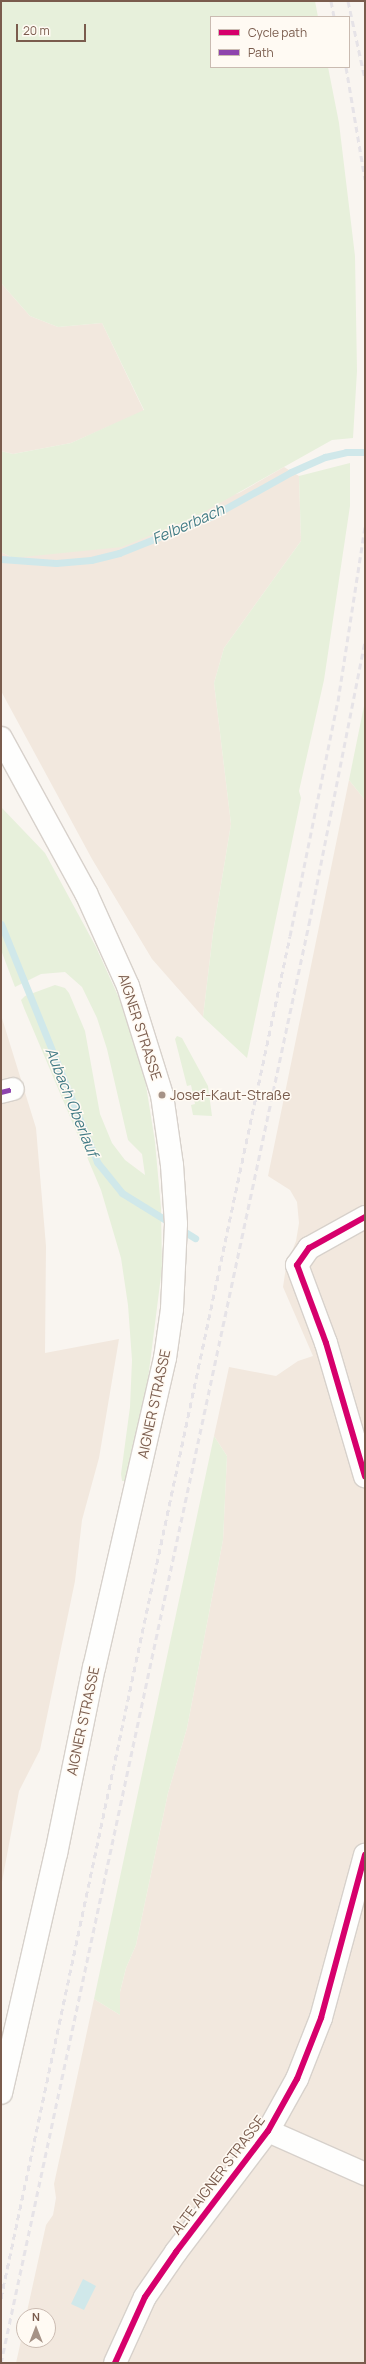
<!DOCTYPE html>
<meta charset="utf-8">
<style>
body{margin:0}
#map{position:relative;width:366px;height:2364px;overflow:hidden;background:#f9f5f0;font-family:Manrope,sans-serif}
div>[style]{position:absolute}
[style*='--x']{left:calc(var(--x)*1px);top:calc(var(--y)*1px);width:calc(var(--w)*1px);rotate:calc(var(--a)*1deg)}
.residential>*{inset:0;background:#f2e8de}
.green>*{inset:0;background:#e7f0db}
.water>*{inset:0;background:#d0e8ea}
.stream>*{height:7px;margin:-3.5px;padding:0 3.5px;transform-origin:3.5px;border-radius:3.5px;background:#d0e8ea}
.roads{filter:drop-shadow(1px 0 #d7d1cb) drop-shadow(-1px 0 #d7d1cb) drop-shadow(0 1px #d7d1cb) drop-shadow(0 -1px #d7d1cb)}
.minor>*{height:22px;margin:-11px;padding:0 11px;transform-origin:11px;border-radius:11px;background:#fefefd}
.secondary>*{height:22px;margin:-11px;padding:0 11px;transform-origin:11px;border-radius:11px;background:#fefefd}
.rail>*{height:3px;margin-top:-1.5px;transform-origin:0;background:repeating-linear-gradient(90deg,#e6e3e7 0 6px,transparent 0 10px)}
.quiet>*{height:5px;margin-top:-2.5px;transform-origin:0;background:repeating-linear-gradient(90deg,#8e44ad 0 10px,transparent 0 15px)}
.cycleway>*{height:6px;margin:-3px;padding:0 3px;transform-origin:3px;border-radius:3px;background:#d6006c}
.dots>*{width:11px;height:11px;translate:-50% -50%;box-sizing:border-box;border:2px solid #fffaf3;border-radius:50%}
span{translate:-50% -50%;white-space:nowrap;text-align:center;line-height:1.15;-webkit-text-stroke:3px #fffaf3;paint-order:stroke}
.street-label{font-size:14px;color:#7a5c4d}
.poi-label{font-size:14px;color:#7a5c4d}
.left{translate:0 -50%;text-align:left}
.water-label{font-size:15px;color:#437c86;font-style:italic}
.frame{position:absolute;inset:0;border:2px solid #7a5c4d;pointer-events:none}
.legend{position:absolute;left:210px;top:16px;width:140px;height:52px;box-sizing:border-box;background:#fffaf3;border:1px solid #cabbb1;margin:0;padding:5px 7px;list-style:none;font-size:12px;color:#7a5c4d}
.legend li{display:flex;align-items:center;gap:8px;height:20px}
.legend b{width:20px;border:1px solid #cabbb1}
.north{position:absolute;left:16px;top:2308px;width:40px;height:40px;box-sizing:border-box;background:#fffaf3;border:1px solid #cabbb1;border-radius:50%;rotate:0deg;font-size:11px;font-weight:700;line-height:16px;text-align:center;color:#7a5c4d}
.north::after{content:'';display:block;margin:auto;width:14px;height:18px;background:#a69286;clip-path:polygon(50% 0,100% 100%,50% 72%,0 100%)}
.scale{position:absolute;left:16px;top:24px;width:70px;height:18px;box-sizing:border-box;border:2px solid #7a5c4d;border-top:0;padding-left:5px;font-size:12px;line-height:14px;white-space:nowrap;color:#7a5c4d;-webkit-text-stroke:3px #fffaf3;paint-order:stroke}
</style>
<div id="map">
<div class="residential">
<i style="clip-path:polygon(1px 283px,30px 316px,58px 327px,102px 323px,144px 411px,71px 443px,13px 454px,1px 451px)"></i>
<i style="clip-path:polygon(284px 467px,299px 476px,301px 541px,224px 648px,214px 683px,231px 824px,213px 933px,203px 1017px,152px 959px,92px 859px,1px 691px,1px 552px,13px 558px,239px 493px)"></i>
<i style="clip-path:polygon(349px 780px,365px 800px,365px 2363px,16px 2363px,24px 2327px,24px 2340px,48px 2340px,48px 2316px,26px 2316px,46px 2225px,53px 2215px,56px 2198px,54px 2184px,94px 1999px,120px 2015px,120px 1992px,126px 1968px,136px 1945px,168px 1793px,187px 1728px,223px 1540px,227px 1456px,214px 1436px,229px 1367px,276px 1376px,298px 1361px,313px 1356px,283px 1287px,286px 1267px,296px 1241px,299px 1223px,297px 1202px,290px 1190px,268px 1176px)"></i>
<i style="clip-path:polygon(1px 1015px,36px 1128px,46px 1246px,45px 1353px,119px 1339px,99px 1458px,82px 1520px,75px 1581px,40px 1750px,19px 1791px,1px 1887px)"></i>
</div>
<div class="green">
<i style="clip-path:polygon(1px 1px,315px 1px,318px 17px,211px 17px,211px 67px,328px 67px,339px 123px,355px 256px,357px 371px,353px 438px,332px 440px,195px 517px,122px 547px,13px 558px,1px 552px,1px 451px,13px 454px,71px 443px,144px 410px,102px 323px,58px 327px,30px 316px,1px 283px)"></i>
<i style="clip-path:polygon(350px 463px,350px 506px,324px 680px,299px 791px,301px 798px,247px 1058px,203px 1017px,213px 933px,231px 824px,214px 683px,224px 648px,301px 541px,299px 476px)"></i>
<i style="clip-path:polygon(365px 701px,365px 800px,349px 780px)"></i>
<i style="clip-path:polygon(1px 807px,45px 853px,96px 947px,119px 998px,145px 1079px,155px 1142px,161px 1208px,162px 1268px,147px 1387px,126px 1481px,122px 1481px,121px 1474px,130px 1407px,132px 1360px,128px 1305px,121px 1258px,101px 1190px,24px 1008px,21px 1000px,25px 996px,55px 985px,65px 988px,69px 993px,85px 1031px,100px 1114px,112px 1143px,125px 1160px,145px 1175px,142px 1154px,128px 1140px,107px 1049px,97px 1018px,82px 987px,65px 972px,41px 974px,15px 987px,1px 950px)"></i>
<i style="clip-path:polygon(177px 1036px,182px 1038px,208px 1086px,212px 1116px,193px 1115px,191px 1105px,195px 1104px,191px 1085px,187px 1086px,175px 1039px)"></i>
<i style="clip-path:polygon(214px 1436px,227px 1456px,223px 1540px,187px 1728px,168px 1793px,136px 1945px,126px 1968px,120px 1992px,120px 2015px,94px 1999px)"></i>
</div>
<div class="water">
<i style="clip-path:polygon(83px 2279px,96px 2286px,84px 2310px,71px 2304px)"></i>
</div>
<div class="stream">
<i style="--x:1;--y:559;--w:55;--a:4.2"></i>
<i style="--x:56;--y:563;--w:35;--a:-5"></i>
<i style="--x:91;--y:560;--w:29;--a:-14"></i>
<i style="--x:119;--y:553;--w:100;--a:-21.7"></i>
<i style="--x:212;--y:516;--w:90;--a:-29.1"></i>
<i style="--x:291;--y:472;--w:37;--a:-24"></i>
<i style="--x:325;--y:457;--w:22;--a:-13"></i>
<i style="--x:346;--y:452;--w:19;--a:0"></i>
<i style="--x:1;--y:924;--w:257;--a:68"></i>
<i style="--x:97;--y:1162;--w:40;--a:51"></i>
<i style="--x:122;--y:1193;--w:86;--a:31.7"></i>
</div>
<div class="roads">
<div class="minor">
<i style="--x:1;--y:1092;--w:12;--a:-14"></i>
<i style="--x:365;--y:1217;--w:64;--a:151"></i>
<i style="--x:309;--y:1248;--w:21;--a:125"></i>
<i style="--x:297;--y:1265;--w:83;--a:69.6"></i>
<i style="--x:326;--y:1343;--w:139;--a:73.7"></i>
<i style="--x:268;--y:2131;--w:106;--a:23.9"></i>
<i style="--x:115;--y:2363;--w:72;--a:-65.6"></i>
<i style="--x:145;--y:2297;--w:55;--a:-55.4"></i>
<i style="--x:176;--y:2252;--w:152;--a:-52.8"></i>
<i style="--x:268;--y:2131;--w:60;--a:-60.9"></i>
<i style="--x:297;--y:2079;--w:66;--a:-68.5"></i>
<i style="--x:321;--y:2018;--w:169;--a:-74.9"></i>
</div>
<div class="secondary">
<i style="--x:1;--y:738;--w:177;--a:61.3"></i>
<i style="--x:86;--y:893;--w:102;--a:65.7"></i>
<i style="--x:128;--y:986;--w:114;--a:72.7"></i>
<i style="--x:162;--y:1095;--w:71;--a:81.9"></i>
<i style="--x:172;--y:1165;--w:59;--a:86.1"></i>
<i style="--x:176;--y:1224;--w:85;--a:92.7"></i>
<i style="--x:172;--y:1309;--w:49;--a:98.1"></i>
<i style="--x:165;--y:1358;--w:317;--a:102.9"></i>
<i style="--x:94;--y:1667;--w:190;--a:101.5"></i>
<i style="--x:56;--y:1853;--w:246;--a:102.9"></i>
</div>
</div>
<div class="rail">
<i style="--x:331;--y:1;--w:16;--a:79"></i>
<i style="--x:348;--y:1;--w:80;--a:77.7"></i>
<i style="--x:346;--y:67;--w:114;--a:80.4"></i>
<i style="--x:1;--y:2298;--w:1392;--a:-78.02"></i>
<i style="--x:290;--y:936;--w:240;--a:-78.5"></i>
<i style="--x:338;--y:701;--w:177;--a:-81.2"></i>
<i style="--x:1;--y:2363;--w:1472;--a:-77.92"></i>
<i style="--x:309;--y:924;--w:288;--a:-78.8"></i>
</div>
<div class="quiet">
<i style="--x:1;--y:1092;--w:12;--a:-14"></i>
</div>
<div class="cycleway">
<i style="--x:365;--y:1217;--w:64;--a:151"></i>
<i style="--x:309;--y:1248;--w:21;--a:125"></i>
<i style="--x:297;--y:1265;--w:83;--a:69.6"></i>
<i style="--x:326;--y:1343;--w:139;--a:73.7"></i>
<i style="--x:115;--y:2363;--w:72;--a:-65.6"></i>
<i style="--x:145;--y:2297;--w:55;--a:-55.4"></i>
<i style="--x:176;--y:2252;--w:152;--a:-52.8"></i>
<i style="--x:268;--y:2131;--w:60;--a:-60.9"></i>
<i style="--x:297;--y:2079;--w:66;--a:-68.5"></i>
<i style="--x:321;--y:2018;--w:169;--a:-74.9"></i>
</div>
<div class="dots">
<i style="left:162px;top:1095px;background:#a69286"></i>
</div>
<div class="street-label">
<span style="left:140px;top:1027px;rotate:72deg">AIGNER STRASSE</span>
<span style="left:154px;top:1404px;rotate:-78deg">AIGNER STRASSE</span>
<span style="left:83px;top:1721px;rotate:-78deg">AIGNER STRASSE</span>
<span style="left:218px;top:2175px;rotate:-53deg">ALTE AIGNER STRASSE</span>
</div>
<div class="poi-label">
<span class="left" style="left:170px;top:1095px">Josef-Kaut-Straße</span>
</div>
<div class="water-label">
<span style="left:188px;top:524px;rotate:-24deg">Felberbach</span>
<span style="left:72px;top:1102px;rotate:68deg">Aubach Oberlauf</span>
</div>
<div class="frame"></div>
<ul class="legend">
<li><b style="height:5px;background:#d6006c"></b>Cycle path</li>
<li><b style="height:5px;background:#8e44ad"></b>Path</li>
</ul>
<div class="north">N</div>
<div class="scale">20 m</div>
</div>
